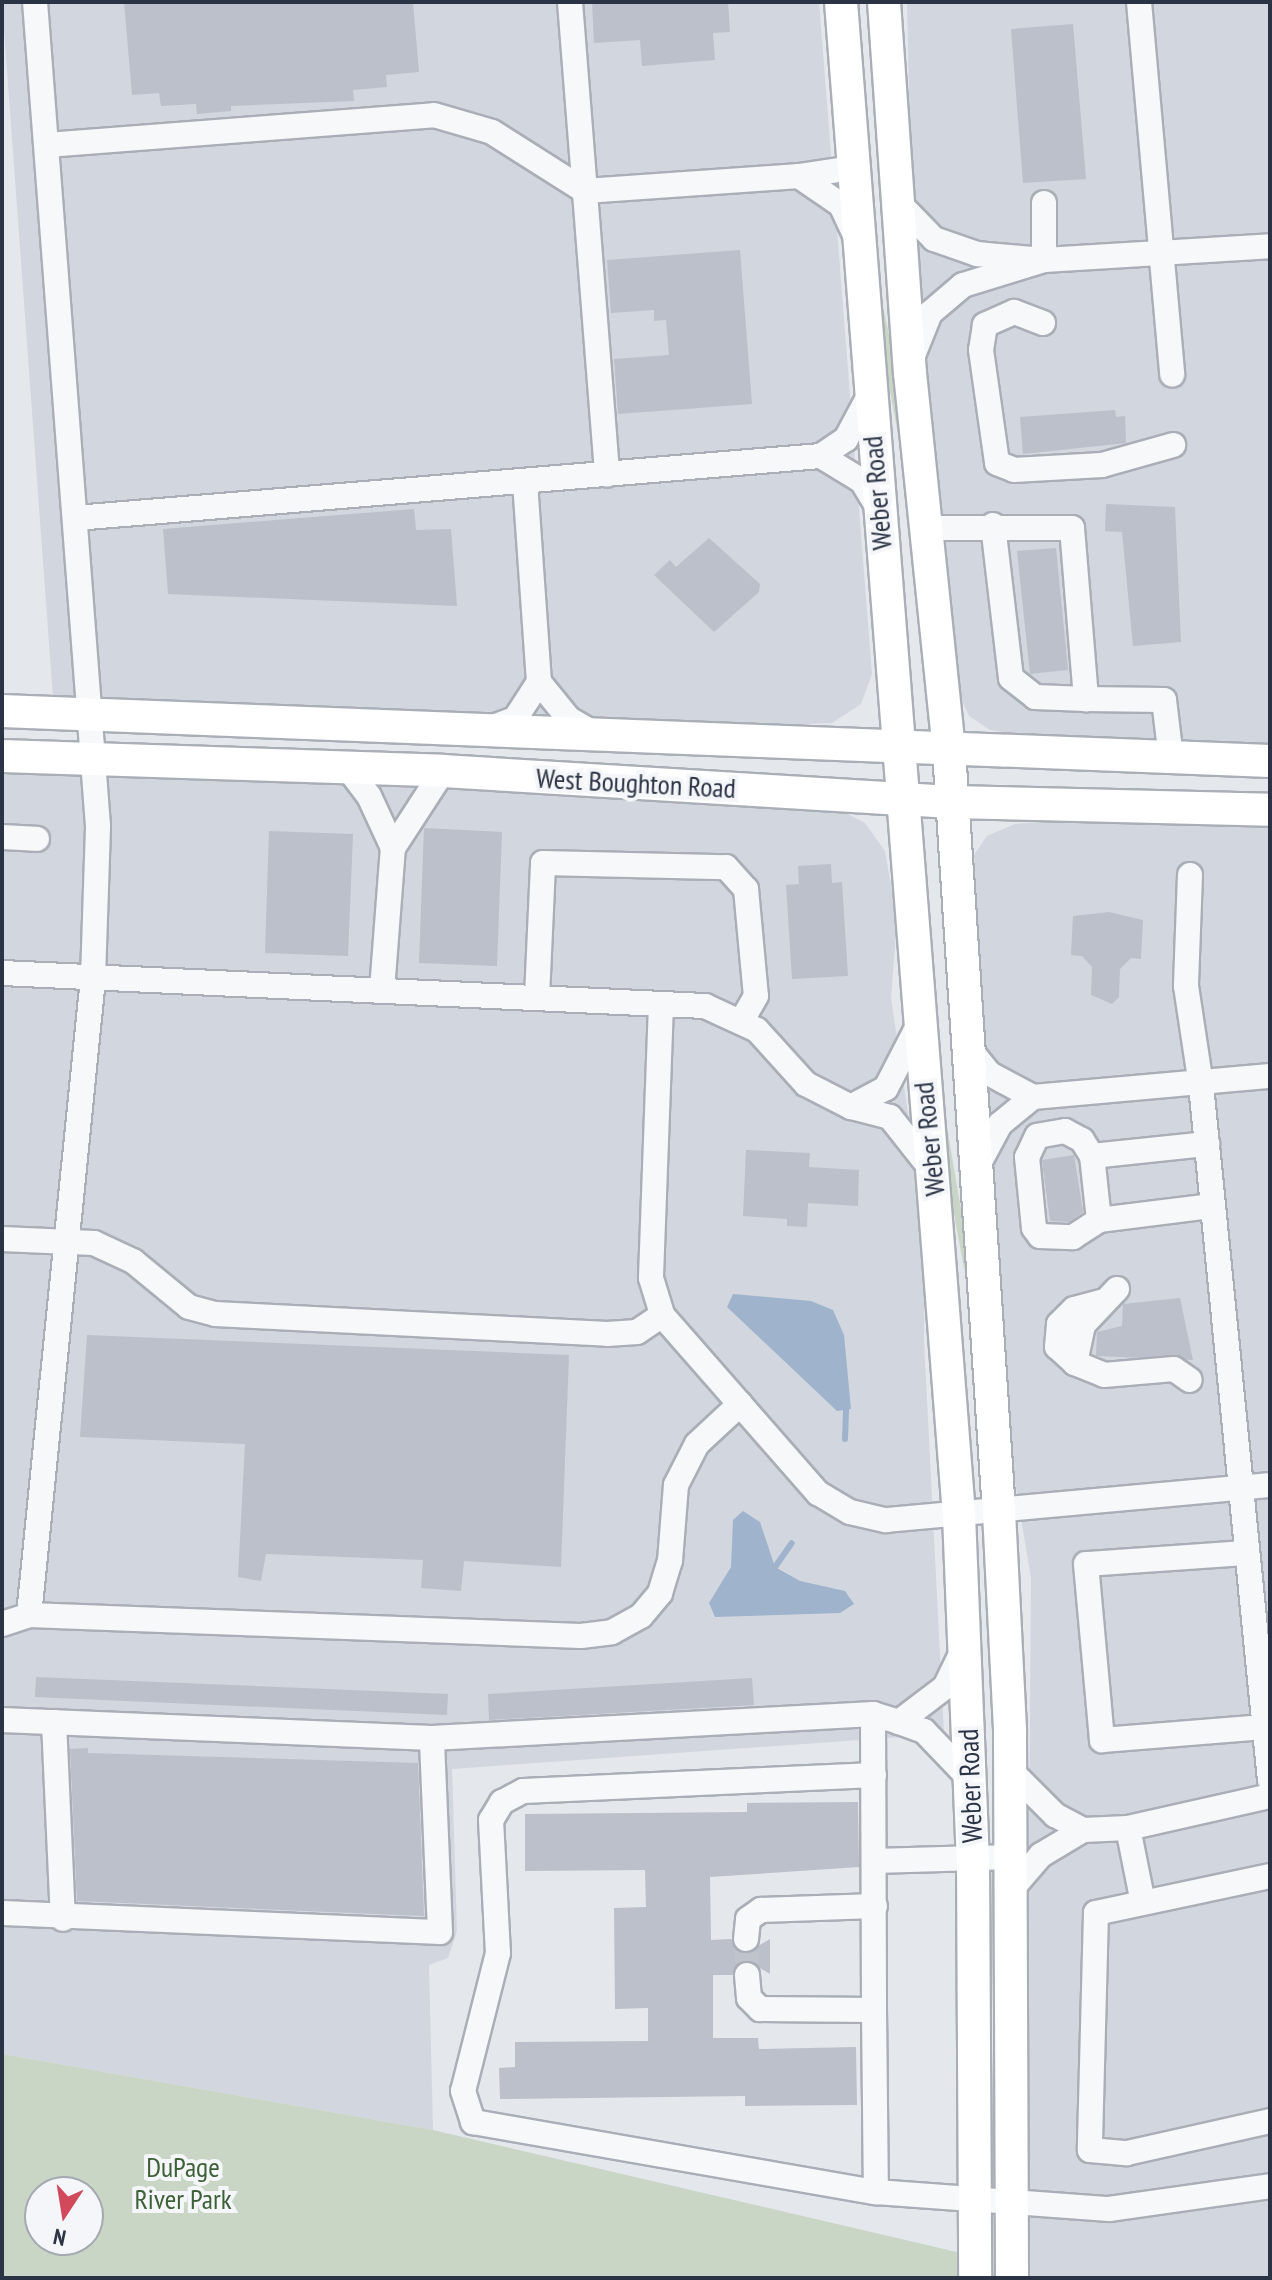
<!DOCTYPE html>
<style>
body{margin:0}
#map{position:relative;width:1272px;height:2280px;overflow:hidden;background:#e4e7ec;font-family:"PT Sans Narrow",sans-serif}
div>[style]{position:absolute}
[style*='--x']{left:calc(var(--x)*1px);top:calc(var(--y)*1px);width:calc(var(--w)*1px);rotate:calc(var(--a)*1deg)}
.built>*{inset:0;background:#d2d6de}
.green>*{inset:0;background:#c9d6c5}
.water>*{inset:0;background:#9fb4cc}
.stream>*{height:6px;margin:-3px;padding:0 3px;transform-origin:3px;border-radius:3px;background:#9fb4cc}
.building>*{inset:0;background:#bbc0ca}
.minor-tunnel>*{height:24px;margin-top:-12px;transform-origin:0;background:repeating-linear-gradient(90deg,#bfc3cb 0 24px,transparent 0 36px)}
.roads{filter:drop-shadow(2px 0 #a9aeb7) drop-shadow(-2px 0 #a9aeb7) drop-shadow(0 2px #a9aeb7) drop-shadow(0 -2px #a9aeb7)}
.minor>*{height:24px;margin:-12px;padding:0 12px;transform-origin:12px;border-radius:12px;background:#f7f8fa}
.major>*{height:32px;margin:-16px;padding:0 16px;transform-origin:16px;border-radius:16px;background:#fff}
span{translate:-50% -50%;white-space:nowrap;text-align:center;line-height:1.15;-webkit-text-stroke:8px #f4f6f9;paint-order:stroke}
.street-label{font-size:28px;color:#2b3445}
.park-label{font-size:28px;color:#3f6138}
.frame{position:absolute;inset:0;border:4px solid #2b3445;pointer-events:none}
.north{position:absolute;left:24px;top:2176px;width:80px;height:80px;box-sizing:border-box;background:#f4f6f9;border:2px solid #a4a8b1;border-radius:50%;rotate:192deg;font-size:22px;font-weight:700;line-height:32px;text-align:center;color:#2b3445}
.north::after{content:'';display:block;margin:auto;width:28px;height:36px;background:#d1495b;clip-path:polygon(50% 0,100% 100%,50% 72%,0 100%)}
</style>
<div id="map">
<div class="built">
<i style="clip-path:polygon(2px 2px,819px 2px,872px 674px,861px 704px,832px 723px,752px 726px,53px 698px)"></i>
<i style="clip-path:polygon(907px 2px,1270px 2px,1270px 748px,1033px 737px,990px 730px,969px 716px,955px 684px,911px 185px)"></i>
<i style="clip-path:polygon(163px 771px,773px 803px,848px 814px,865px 823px,885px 851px,897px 920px,891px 998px,925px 1229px,924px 1341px,944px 1734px,452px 1769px,457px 1931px,448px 1958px,429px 1965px,433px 2130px,2px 2054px,2px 775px)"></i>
<i style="clip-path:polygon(1062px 820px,1270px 827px,1270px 2278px,1026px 2278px,1031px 1578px,1010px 1452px,974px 855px,987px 836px,1015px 824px)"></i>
</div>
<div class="green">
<i style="clip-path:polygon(878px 283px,901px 391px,911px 503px,881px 343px)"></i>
<i style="clip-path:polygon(942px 1098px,965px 1233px,973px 1317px,948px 1181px)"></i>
<i style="clip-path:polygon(evenodd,2px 2054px,433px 2130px,957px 2252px,958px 2278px,2px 2278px,2px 2054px,40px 2192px,88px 2192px,88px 2240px,40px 2240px,40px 2192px)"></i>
</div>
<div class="water">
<i style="clip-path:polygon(733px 1294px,811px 1301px,833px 1310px,844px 1335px,851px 1409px,837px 1411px,727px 1307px)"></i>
<i style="clip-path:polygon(743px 1511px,760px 1522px,775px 1567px,800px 1581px,845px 1591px,854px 1604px,840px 1613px,715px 1617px,709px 1603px,731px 1567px,733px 1520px)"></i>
</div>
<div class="stream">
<i style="--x:845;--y:1439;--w:29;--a:-88"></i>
<i style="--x:775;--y:1567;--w:29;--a:-55"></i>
</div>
<div class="building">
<i style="clip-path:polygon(124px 2px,413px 2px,419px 72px,386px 75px,387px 87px,353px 90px,354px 101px,231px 106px,231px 111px,197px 114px,196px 104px,161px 106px,159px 93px,132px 95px)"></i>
<i style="clip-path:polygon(592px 2px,728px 2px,730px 32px,713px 33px,715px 60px,642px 66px,640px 40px,594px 43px)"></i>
<i style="clip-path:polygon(1073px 24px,1086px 179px,1023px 183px,1011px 29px)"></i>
<i style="clip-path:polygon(740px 250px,752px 404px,618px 414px,614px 359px,669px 355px,666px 320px,654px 321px,654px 310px,611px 313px,607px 260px)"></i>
<i style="clip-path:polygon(1115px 410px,1116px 417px,1125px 416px,1126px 443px,1023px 454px,1020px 417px)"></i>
<i style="clip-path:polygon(1106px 504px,1175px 507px,1181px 642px,1133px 646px,1122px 532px,1105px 531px)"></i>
<i style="clip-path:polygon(414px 509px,416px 530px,451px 529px,457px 606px,168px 594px,163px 529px)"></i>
<i style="clip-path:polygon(709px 538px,760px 584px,759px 592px,714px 632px,654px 575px,670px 560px,676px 567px)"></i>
<i style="clip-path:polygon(1056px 548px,1068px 670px,1030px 674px,1017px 551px)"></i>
<i style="clip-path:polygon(424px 828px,502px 832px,497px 966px,419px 963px)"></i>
<i style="clip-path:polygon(269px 831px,353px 834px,348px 956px,265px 953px)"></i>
<i style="clip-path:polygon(831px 864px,832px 883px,842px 882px,848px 976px,792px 979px,786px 885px,799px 884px,798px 866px)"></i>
<i style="clip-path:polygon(1109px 912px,1143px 920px,1141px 959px,1131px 958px,1120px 969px,1119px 997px,1112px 1004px,1091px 995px,1092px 967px,1082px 956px,1071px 955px,1073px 916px)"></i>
<i style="clip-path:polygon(746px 1150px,810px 1153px,809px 1167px,859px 1170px,858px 1206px,808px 1203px,807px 1227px,787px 1226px,787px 1219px,743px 1216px)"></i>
<i style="clip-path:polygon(1074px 1155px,1083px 1212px,1069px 1222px,1050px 1221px,1042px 1160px)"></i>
<i style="clip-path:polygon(1180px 1298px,1193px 1360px,1096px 1356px,1097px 1332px,1122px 1326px,1123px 1304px)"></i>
<i style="clip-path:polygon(87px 1335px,569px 1355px,561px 1567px,464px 1561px,461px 1591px,421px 1588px,423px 1560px,266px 1554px,261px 1581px,238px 1577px,245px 1444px,80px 1437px)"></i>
<i style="clip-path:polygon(36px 1677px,448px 1694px,447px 1715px,35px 1697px)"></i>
<i style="clip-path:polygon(752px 1678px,754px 1705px,489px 1720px,488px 1694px)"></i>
<i style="clip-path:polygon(88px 1748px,88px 1753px,418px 1763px,424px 1916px,77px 1901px,70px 1749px)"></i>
<i style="clip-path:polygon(858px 1802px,859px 1867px,710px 1877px,711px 1940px,731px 1939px,745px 1954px,770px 1939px,770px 1974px,746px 1960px,732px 1975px,713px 1975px,713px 2038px,758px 2038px,759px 2049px,856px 2047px,857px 2105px,745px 2106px,745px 2096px,500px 2099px,499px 2068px,515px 2067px,515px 2042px,648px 2041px,648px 2008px,615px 2009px,614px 1908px,646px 1907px,645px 1870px,525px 1871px,525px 1814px,747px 1812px,747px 1803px)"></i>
</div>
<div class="minor-tunnel">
<i style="--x:746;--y:1939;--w:36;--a:88"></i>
</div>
<div class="roads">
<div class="minor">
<i style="--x:570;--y:2;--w:474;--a:85.5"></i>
<i style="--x:1139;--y:2;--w:374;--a:84.9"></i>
<i style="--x:47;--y:145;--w:388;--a:-4.4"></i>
<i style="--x:434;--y:115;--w:60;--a:16.3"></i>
<i style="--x:492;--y:132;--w:110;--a:32.4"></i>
<i style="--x:585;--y:191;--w:215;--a:-4"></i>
<i style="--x:852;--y:168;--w:54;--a:171.4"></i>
<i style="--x:799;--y:176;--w:51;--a:34.6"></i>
<i style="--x:841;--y:205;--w:33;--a:65"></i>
<i style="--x:897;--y:201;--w:53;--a:45.8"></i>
<i style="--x:934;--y:239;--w:46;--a:19.2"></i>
<i style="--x:977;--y:254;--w:67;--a:5.1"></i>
<i style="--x:1044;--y:260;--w:85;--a:162.8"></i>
<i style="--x:963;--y:285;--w:43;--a:139.7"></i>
<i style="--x:930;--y:313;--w:48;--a:111.8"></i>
<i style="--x:1044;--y:203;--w:57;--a:90"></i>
<i style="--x:1044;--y:260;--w:226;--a:-3.5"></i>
<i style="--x:1043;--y:323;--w:31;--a:-159"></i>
<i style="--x:1014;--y:312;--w:32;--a:156"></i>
<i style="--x:985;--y:325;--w:25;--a:99"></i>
<i style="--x:981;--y:350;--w:114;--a:81.9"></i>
<i style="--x:997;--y:463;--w:18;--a:22"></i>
<i style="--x:1014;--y:470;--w:88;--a:-3.3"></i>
<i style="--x:1102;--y:465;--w:74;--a:-15.7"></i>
<i style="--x:868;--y:398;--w:47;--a:118.2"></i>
<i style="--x:846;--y:439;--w:30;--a:146"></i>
<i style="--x:821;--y:456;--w:48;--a:31.4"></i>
<i style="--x:862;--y:481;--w:31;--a:59"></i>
<i style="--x:525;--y:482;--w:200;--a:86"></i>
<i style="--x:76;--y:518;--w:748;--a:-4.76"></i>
<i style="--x:993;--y:525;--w:154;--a:83.3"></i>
<i style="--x:1011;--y:678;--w:31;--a:38"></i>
<i style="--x:1035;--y:697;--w:51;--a:2.2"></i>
<i style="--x:926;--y:528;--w:146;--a:0"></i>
<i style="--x:1072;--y:528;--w:172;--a:85.3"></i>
<i style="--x:1086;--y:699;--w:78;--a:0.7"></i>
<i style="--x:1164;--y:700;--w:58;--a:83.1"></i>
<i style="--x:490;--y:728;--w:27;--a:-20"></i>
<i style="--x:515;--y:719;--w:44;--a:-57"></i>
<i style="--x:539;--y:682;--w:48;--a:51"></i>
<i style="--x:569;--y:719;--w:28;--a:30"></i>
<i style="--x:350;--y:771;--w:31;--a:53"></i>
<i style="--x:369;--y:796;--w:57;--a:65.2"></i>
<i style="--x:393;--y:848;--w:92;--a:-57"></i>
<i style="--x:2;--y:837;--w:35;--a:3"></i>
<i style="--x:1190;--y:875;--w:111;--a:92.1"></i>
<i style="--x:1186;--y:986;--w:100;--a:81.4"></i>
<i style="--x:1201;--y:1085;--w:698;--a:84.33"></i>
<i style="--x:2;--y:973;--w:704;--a:2.69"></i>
<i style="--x:705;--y:1006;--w:57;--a:24.8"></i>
<i style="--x:757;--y:1030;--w:73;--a:47.8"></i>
<i style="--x:806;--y:1084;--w:51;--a:27.1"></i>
<i style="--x:382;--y:990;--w:142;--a:-85.6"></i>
<i style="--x:537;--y:997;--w:134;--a:-87.4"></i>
<i style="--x:543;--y:863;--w:183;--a:1.3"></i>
<i style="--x:726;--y:867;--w:30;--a:48"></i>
<i style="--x:746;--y:889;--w:107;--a:84.7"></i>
<i style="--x:756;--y:996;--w:28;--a:120"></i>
<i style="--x:661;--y:1004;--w:274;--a:92.1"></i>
<i style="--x:651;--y:1278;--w:39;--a:73"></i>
<i style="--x:662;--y:1315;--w:237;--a:48.8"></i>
<i style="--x:818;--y:1493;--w:37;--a:31"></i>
<i style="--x:850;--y:1512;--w:37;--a:13"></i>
<i style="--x:886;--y:1520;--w:386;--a:-5.2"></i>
<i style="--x:918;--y:1026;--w:70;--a:117.3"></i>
<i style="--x:886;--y:1088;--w:40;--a:152"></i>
<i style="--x:851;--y:1107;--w:40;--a:14.4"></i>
<i style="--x:890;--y:1117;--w:66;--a:51.7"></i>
<i style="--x:967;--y:1046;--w:36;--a:51"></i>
<i style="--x:990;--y:1074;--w:49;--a:28.1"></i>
<i style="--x:1033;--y:1097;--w:238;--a:-5.1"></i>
<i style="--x:1092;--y:1156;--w:116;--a:-6"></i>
<i style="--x:976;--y:1169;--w:51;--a:-61.9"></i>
<i style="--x:1000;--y:1124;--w:43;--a:-39.3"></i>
<i style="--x:1099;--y:1220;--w:64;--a:-96.2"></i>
<i style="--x:1092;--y:1156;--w:19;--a:-122"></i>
<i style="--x:1082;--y:1140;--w:19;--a:-152"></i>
<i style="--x:1065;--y:1131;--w:28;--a:170"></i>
<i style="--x:1037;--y:1136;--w:23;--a:115"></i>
<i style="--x:1027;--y:1157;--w:71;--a:84.4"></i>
<i style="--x:1034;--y:1228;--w:10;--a:53"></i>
<i style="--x:1040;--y:1236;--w:33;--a:2"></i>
<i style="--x:1073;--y:1237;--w:31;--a:-33"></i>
<i style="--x:1099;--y:1220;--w:114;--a:-7.1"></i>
<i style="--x:2;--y:1239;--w:92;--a:2.5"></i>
<i style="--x:94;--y:1243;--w:43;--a:24.8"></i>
<i style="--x:133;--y:1261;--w:72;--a:39.4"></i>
<i style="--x:189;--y:1307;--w:27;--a:15"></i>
<i style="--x:215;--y:1314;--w:393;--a:2.9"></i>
<i style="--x:607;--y:1334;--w:30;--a:-4"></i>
<i style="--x:637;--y:1332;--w:30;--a:-34"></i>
<i style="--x:1117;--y:1289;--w:50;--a:133.4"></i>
<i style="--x:1083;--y:1325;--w:39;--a:102"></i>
<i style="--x:1075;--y:1363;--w:31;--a:22"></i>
<i style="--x:1104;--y:1375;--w:70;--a:-4.9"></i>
<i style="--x:1174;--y:1369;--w:19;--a:35"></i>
<i style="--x:1075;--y:1363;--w:24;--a:-138"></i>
<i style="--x:1057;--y:1347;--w:23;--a:-85"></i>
<i style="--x:1059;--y:1324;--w:21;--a:-45"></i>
<i style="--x:1074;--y:1309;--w:28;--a:-15"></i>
<i style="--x:1244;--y:1553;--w:158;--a:176"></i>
<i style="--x:1086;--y:1564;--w:177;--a:84.8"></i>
<i style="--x:1102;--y:1740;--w:163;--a:-4.6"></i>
<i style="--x:29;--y:1615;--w:640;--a:-84.26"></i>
<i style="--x:93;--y:978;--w:152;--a:-88.1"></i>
<i style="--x:98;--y:826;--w:826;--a:-94.37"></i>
<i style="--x:2;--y:1624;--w:28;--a:-18"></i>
<i style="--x:29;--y:1615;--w:552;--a:2.18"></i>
<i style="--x:581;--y:1636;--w:31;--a:-7"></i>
<i style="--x:612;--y:1632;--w:33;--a:-29"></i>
<i style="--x:641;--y:1616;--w:30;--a:-50"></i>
<i style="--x:660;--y:1593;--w:34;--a:-73"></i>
<i style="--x:670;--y:1561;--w:76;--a:-85.5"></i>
<i style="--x:676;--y:1485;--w:46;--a:-62.9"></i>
<i style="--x:697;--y:1444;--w:59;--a:-42.9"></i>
<i style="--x:964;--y:1648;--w:43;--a:116"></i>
<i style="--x:945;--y:1687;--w:58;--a:142.7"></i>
<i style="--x:899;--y:1722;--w:27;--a:20"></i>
<i style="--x:924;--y:1731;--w:66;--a:46.2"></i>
<i style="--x:873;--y:1714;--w:296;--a:89.8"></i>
<i style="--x:2;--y:1720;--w:430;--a:2.4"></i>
<i style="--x:432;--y:1738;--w:442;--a:-3.1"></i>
<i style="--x:873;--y:1714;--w:27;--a:17"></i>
<i style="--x:54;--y:1722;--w:197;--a:87.4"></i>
<i style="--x:1010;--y:1770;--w:64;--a:45"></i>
<i style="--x:1055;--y:1815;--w:32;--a:28"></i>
<i style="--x:1083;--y:1830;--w:49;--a:149.2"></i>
<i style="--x:1041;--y:1855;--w:48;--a:130.7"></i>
<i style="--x:874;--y:1775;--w:351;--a:177.4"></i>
<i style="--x:523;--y:1791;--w:24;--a:152"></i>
<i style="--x:502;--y:1802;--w:21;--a:121"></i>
<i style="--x:491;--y:1820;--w:133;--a:87"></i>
<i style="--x:498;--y:1953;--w:142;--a:104.2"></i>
<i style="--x:463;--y:2091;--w:33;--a:72"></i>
<i style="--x:473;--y:2122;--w:409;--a:9.9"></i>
<i style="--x:876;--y:2192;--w:234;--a:4.2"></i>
<i style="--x:1109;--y:2209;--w:163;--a:-8.1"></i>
<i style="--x:1128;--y:1828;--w:76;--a:78.7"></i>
<i style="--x:1083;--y:1830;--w:45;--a:-2.5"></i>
<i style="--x:1128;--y:1828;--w:146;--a:-12.7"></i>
<i style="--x:877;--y:1861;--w:133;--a:-1.7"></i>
<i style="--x:1270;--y:1876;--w:178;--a:168"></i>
<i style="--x:1096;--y:1913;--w:237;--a:91.5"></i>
<i style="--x:1090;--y:2150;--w:37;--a:5"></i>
<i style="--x:1127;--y:2153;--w:147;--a:-12.6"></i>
<i style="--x:2;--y:1913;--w:438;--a:2.5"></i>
<i style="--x:440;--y:1932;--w:194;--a:-92.4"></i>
<i style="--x:746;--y:1939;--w:20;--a:-84"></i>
<i style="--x:748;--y:1919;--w:16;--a:-35"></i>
<i style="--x:761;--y:1910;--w:114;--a:-2"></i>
<i style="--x:747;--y:1975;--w:23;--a:85"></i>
<i style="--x:749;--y:1998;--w:16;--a:45"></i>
<i style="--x:760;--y:2009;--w:114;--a:0.5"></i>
<i style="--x:874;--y:2010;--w:182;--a:89.4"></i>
</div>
<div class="major">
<i style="--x:841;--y:2;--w:1518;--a:85.54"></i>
<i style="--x:959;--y:1515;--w:343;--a:87.7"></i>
<i style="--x:973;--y:1858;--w:420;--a:89.7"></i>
<i style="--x:884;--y:2;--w:372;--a:86"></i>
<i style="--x:910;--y:373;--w:380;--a:84.1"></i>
<i style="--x:949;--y:751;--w:763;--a:86.24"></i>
<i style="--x:999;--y:1512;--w:220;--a:87.1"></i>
<i style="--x:1010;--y:1732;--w:546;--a:89.79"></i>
<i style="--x:2;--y:711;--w:1269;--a:2.26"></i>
<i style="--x:2;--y:756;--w:441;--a:1.9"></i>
<i style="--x:443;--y:771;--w:509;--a:3.49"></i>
<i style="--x:951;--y:802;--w:319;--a:1.4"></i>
</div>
</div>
<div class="street-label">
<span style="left:877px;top:493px;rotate:-95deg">Weber Road</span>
<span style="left:636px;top:783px;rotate:3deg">West Boughton Road</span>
<span style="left:929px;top:1139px;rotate:-96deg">Weber Road</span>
<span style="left:970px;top:1786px;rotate:-92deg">Weber Road</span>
</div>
<div class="park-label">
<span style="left:183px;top:2183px">DuPage<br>River Park</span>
</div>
<div class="frame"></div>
<div class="north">N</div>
</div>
